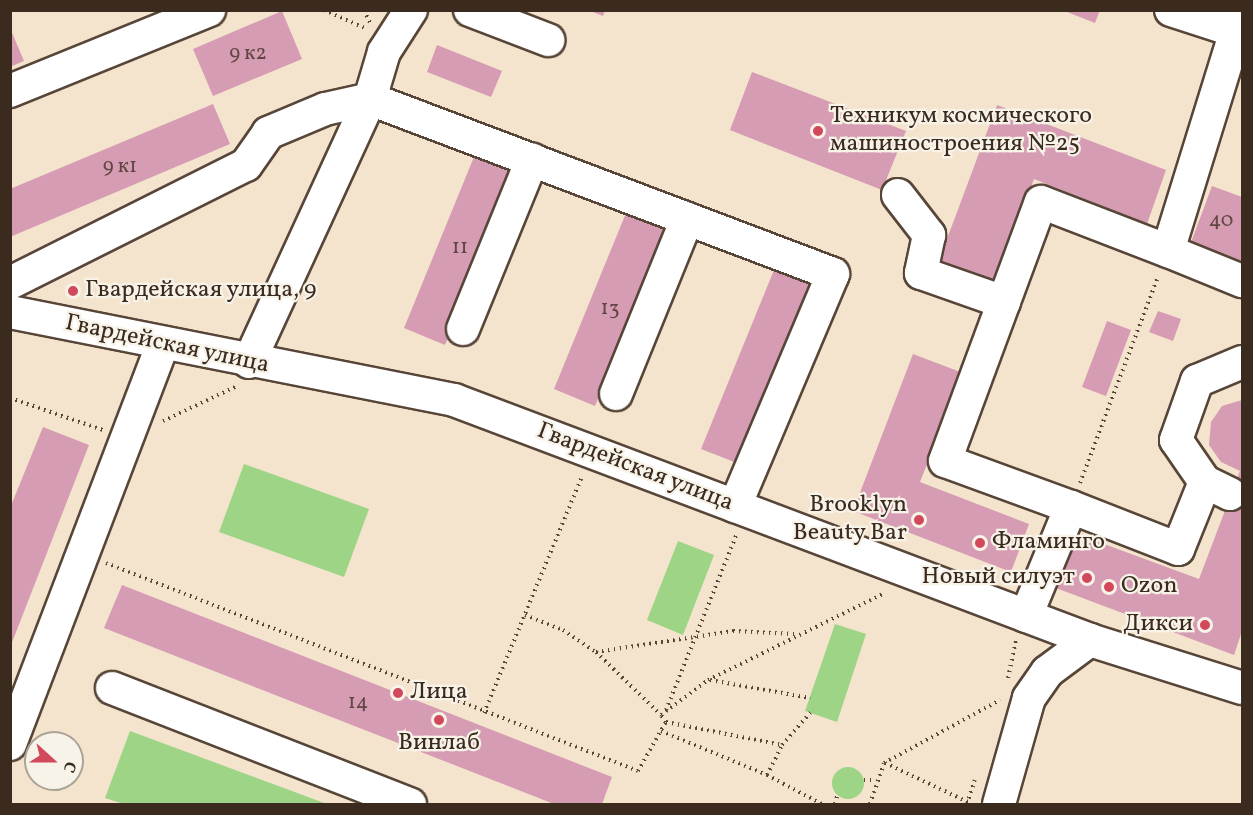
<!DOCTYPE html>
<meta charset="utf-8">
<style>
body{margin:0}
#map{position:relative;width:1253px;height:815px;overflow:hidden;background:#f4e4cd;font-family:Vollkorn,serif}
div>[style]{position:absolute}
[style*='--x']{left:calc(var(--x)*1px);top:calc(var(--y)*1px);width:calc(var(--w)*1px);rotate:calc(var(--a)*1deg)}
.green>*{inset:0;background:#9dd485}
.round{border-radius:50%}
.building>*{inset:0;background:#d69cb3}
.path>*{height:4px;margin-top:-2px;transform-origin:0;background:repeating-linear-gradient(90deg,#574638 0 1.5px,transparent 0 6px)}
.roads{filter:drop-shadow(2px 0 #574638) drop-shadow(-2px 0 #574638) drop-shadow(0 2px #574638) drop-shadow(0 -2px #574638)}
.minor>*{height:32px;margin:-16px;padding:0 16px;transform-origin:16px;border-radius:16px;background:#fff}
.dots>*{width:16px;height:16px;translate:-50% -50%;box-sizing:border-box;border:3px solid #f7f3e8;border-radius:50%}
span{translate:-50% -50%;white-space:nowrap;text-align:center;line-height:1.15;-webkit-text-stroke:4.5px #f7f3e8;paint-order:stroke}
.number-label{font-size:21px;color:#624643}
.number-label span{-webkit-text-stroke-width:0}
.poi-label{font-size:24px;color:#3b2a1e}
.left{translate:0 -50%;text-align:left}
.right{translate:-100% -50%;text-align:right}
.street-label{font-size:24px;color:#3b2a1e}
.frame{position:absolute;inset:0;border:12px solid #3b2a1e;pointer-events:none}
.north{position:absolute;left:24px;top:731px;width:60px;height:60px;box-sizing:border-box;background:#f7f3e8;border:2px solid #aca397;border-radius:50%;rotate:111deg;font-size:16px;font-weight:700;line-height:24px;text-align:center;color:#3b2a1e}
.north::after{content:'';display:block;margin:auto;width:21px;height:27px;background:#d1495b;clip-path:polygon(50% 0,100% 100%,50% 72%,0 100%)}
</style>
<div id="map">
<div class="green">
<i style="clip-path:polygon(244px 464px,369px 509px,344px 577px,219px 532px)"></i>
<i style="clip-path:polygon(678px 541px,714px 555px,683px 635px,647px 620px)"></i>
<i style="clip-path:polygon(835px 624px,866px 634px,837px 722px,805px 711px)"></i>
<i style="clip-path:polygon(130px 731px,327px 804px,124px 804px,105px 798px)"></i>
<i class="round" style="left:832px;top:767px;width:32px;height:32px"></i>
</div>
<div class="building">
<i style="clip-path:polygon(588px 10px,605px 10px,603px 16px)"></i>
<i style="clip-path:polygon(1062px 10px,1100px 10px,1095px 23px)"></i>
<i style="clip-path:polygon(282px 11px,302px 59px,213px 96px,193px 49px)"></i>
<i style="clip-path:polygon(10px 28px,24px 61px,10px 67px)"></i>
<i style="clip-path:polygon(437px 45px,502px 71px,491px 97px,427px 72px)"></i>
<i style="clip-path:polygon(752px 72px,906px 131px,882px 190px,730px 130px)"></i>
<i style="clip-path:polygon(213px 104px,230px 144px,10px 237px,10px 189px)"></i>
<i style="clip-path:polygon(997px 105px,1166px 170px,1147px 224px,1034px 179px,994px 285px,938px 263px)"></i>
<i style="clip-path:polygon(476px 152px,517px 169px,445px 345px,404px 328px)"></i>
<i style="clip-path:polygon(1212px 186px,1242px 197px,1242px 265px,1190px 245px)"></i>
<i style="clip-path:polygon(626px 213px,667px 230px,595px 406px,554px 389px)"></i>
<i style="clip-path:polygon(774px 270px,815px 287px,742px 465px,701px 449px)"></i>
<i style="clip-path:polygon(1158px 311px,1181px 319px,1173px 341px,1149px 332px)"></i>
<i style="clip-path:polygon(1107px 321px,1131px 330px,1106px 396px,1082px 387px)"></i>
<i style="clip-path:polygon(913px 354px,963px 373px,920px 482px,1029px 524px,1011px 572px,853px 511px)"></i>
<i style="clip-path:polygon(1242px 400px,1242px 631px,1234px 655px,1056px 588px,1077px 534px,1199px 579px,1240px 471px,1221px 462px,1209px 445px,1211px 422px,1222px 406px)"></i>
<i style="clip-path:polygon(43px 427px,89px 445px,11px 645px,10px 508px)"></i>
<i style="clip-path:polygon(122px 585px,612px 777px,602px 804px,554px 804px,104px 628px)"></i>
</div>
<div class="path">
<i style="--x:324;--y:10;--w:47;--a:23.8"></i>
<i style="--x:364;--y:10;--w:14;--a:65"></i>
<i style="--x:10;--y:398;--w:98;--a:19"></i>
<i style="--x:163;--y:421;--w:82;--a:-25.3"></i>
<i style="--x:1080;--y:483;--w:220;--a:-69.3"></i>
<i style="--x:106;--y:563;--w:571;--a:21.35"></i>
<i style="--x:638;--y:771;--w:56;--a:-60.3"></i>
<i style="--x:666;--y:722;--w:9;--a:-126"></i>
<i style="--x:661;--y:715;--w:59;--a:-36.7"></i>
<i style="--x:708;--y:680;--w:197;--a:-26.2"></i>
<i style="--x:525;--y:615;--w:41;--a:21.5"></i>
<i style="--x:563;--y:630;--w:40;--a:34"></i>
<i style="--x:596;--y:652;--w:91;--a:44.1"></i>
<i style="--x:596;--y:652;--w:139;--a:-8.7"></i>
<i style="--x:733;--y:631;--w:61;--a:2.8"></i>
<i style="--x:1008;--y:678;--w:40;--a:-78"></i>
<i style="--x:710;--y:680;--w:102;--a:10.2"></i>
<i style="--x:666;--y:710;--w:188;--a:-68.1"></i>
<i style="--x:484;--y:713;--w:256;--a:-67.5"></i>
<i style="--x:666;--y:722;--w:118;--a:11.2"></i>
<i style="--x:661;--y:731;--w:115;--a:22.5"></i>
<i style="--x:767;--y:775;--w:34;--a:-63"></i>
<i style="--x:782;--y:745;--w:43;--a:-48.8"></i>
<i style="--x:885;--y:763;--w:92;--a:25.2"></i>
<i style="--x:767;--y:775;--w:62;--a:27.8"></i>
<i style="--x:864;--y:780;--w:12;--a:0"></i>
<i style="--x:835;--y:804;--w:8;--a:-76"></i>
<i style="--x:870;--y:804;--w:43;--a:-71.1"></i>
<i style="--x:884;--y:763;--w:132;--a:-28.5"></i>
<i style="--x:967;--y:804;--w:25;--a:-72"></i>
</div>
<div class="roads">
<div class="minor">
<i style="--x:470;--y:10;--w:84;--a:21"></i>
<i style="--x:1171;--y:10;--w:68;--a:17.9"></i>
<i style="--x:1236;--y:31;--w:20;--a:-72"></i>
<i style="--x:1236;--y:31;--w:230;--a:107.2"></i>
<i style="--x:1168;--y:251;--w:80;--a:22.1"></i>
<i style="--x:10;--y:91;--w:215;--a:-22.1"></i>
<i style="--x:898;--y:195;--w:51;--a:52.2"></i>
<i style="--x:929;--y:235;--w:39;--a:102"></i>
<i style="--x:921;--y:273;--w:88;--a:19.3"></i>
<i style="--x:10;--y:283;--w:264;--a:-26.6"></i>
<i style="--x:246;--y:165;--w:39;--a:-55"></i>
<i style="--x:268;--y:133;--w:62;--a:-22.8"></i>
<i style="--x:325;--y:109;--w:46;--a:-12.5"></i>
<i style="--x:370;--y:99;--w:495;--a:20.7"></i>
<i style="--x:833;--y:274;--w:252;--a:112.9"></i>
<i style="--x:10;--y:312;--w:453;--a:11.2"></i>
<i style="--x:454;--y:400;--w:680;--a:20.67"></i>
<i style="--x:1090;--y:640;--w:159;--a:17.5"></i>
<i style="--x:463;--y:329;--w:183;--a:-67.8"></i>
<i style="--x:249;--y:362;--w:289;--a:-65.3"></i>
<i style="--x:370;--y:99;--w:49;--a:-73.4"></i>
<i style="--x:384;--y:52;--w:50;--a:-57.3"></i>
<i style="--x:616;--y:394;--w:189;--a:-67.9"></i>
<i style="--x:1230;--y:494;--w:28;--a:-154"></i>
<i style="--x:1205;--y:482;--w:51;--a:-124.6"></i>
<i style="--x:1176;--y:440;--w:63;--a:-70.4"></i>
<i style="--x:1197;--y:381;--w:49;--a:-22.9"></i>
<i style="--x:1071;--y:507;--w:134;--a:-159.9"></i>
<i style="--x:945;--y:461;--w:276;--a:-69.7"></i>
<i style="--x:1041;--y:202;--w:136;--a:21.1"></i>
<i style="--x:1026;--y:616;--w:118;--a:-67.6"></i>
<i style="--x:1071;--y:507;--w:115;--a:21.4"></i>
<i style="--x:1178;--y:549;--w:72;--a:-68.1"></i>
<i style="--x:112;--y:688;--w:320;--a:21.3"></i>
<i style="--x:10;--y:744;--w:428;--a:-69.1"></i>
<i style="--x:999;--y:804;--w:110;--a:-74.2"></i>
<i style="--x:1029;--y:698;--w:32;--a:-55"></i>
<i style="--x:1047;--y:672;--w:54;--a:-36.7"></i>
</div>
</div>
<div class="dots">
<i style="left:818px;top:131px;background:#d1495b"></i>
<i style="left:73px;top:291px;background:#d1495b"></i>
<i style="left:919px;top:520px;background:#d1495b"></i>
<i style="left:980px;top:543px;background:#d1495b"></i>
<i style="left:1087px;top:578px;background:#d1495b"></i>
<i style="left:1109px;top:587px;background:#d1495b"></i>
<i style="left:1205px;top:625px;background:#d1495b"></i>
<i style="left:398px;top:693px;background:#d1495b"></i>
<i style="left:439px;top:720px;background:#d1495b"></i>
</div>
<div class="number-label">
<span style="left:248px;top:54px">9 к2</span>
<span style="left:120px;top:167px">9 к1</span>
<span style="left:1221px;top:221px">40</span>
<span style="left:460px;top:248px">11</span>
<span style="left:610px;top:309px">13</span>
<span style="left:358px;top:703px">14</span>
</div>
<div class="poi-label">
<span class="left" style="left:830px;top:131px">Техникум космического<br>машиностроения №25</span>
<span class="left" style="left:85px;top:291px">Гвардейская улица, 9</span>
<span class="right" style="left:907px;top:520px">Brooklyn<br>Beauty Bar</span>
<span class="left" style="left:992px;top:543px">Фламинго</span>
<span class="right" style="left:1075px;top:578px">Новый силуэт</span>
<span class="left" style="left:1121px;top:587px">Ozon</span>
<span class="right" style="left:1193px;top:625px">Дикси</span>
<span class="left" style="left:410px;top:693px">Лица</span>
<span style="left:439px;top:744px">Винлаб</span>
</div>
<div class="street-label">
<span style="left:167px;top:345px;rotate:12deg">Гвардейская улица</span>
<span style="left:635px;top:468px;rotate:21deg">Гвардейская улица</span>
</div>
<div class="frame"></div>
<div class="north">С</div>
</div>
